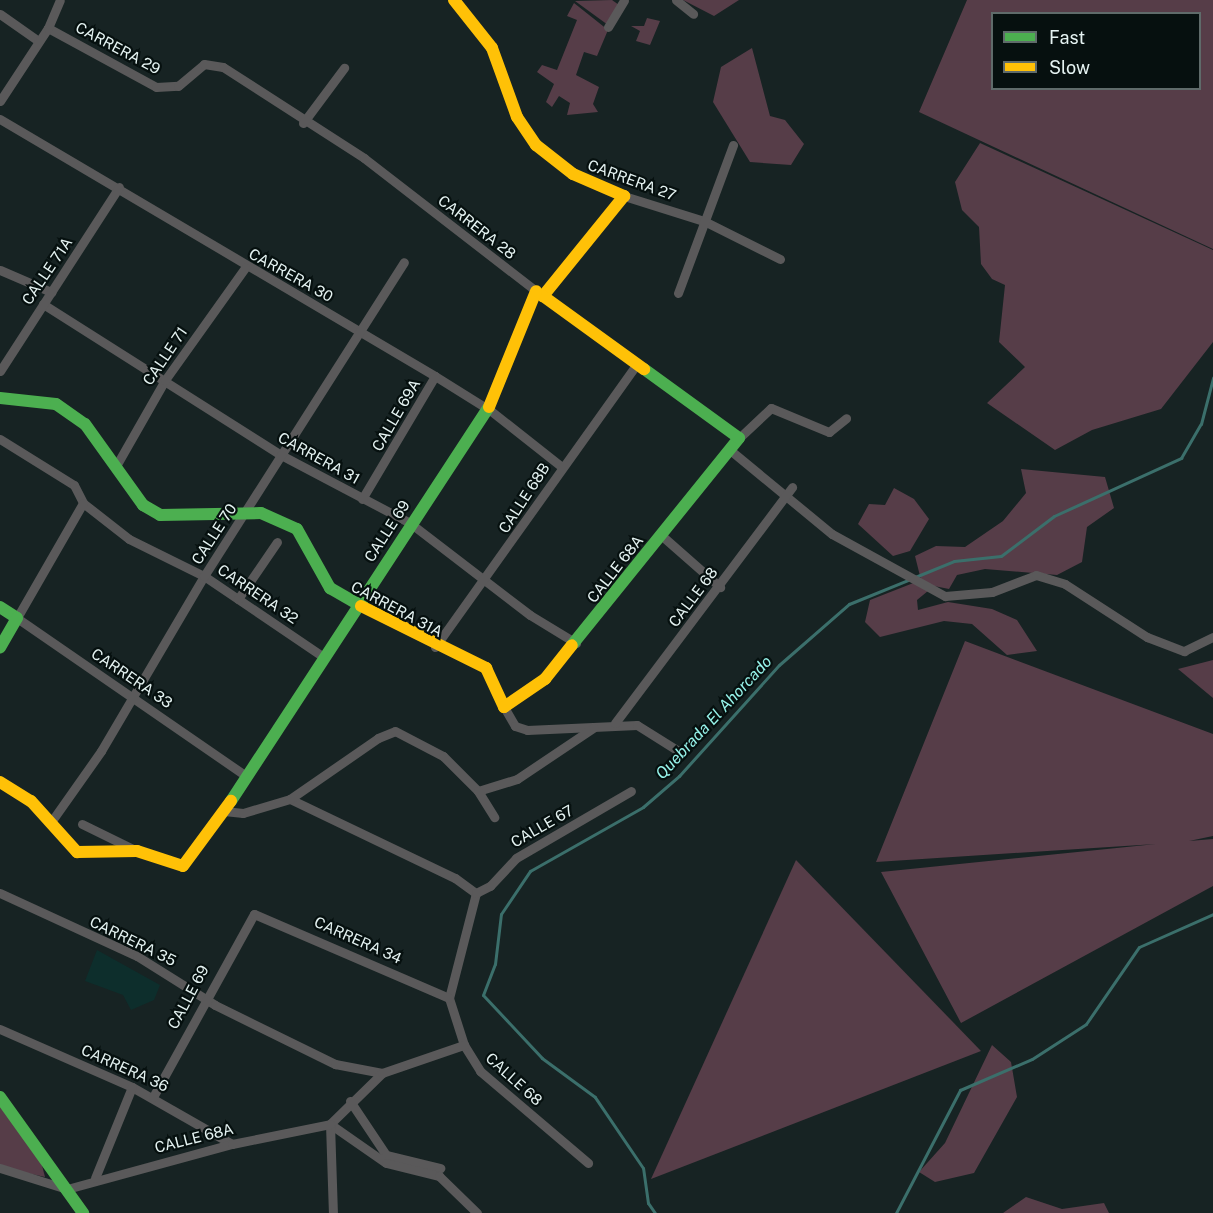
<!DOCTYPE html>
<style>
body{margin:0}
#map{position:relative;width:1213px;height:1213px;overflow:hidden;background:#172323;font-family:"Public Sans",sans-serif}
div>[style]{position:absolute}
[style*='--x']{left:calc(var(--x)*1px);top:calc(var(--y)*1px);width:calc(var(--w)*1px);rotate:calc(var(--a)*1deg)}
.built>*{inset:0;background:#0d2e2c}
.green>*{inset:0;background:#563d48}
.stream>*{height:3px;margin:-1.5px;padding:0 1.5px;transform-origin:1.5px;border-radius:1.5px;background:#3b6f6b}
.street>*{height:9px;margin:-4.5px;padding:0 4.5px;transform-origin:4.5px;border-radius:4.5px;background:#5a595a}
.fast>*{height:12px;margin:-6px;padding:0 6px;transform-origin:6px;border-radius:6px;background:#4caf50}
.slow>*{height:12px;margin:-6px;padding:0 6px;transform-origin:6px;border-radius:6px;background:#ffc107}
span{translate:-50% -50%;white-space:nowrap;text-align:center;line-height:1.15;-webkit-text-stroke:4.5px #06100f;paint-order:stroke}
.street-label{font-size:15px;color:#e5f3f2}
.water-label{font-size:16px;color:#97f4eb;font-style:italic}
.legend{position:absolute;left:991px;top:12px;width:210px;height:78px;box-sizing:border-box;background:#06100f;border:2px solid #5f6b6a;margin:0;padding:8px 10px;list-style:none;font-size:18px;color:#e5f3f2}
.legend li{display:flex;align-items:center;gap:12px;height:30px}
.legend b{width:30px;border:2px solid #5f6b6a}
</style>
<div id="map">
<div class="built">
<i style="clip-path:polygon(97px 950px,160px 985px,154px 1000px,131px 1010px,123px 995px,85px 981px)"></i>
</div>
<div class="green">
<i style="clip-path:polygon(612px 0,619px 5px,608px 25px,575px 1px)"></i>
<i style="clip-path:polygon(683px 0,739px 0,714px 16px)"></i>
<i style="clip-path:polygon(evenodd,967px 0,1213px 0,1213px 249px,919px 112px,967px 0,992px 14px,1200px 14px,1200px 88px,992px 88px,992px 14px)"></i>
<i style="clip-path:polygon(574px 3px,608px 30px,597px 56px,584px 52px,576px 75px,599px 87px,593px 104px,598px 112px,567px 115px,570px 103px,559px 96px,552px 107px,546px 102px,554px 84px,537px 72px,542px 65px,557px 70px,577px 20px,567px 16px)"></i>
<i style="clip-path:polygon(647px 18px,660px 21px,650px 45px,636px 41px,640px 31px,631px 26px,644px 26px)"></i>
<i style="clip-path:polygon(752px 48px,770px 116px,785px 120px,804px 144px,791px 165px,750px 162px,713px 102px,721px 67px)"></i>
<i style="clip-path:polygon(980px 143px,1213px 250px,1213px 342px,1161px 409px,1092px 430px,1055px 450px,987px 403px,1025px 367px,999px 342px,1005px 285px,992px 279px,981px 264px,979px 227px,962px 210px,955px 182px)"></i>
<i style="clip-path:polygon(1021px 469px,1105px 477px,1114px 508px,1087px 527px,1082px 562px,1057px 575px,985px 569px,957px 575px,949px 589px,934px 586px,917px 600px,918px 610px,948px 602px,992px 609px,1017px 620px,1037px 651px,1007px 655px,972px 624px,944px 621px,880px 637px,865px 622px,870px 600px,921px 580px,915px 556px,936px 546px,965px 547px,1003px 521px,1026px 493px)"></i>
<i style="clip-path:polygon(894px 488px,914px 499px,929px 519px,910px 551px,893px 556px,858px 524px,869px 504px,885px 505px)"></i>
<i style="clip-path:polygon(965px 641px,1213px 734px,1213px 836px,1189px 841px,1213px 839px,1213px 886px,961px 1023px,881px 872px,1156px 844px,876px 862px)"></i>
<i style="clip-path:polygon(1213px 660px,1213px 698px,1178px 669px)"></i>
<i style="clip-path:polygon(796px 860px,981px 1051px,651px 1179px)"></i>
<i style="clip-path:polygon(992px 1045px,1011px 1062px,1017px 1097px,974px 1173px,935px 1182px,919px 1172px,945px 1143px)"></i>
<i style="clip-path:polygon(0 1105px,38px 1150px,45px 1177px,0 1167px)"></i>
<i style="clip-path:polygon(1026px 1197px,1062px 1209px,1104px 1203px,1109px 1213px,1003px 1213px)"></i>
</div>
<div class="stream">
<i style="--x:915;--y:577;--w:42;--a:-22.3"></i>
<i style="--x:954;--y:561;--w:47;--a:-6.1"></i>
<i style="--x:1001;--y:556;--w:66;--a:-37"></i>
<i style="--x:1054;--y:516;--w:140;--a:-24.5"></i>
<i style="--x:1181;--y:458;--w:39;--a:-60"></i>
<i style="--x:1201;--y:424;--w:48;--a:-75.4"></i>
<i style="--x:655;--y:1213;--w:12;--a:-125"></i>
<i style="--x:648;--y:1203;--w:35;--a:-98"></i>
<i style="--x:643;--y:1168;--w:86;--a:-124.1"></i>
<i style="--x:595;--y:1097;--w:66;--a:-143.7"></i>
<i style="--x:542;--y:1058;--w:86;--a:-133.1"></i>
<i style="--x:483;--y:995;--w:33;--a:-69"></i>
<i style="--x:495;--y:964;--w:50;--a:-83.2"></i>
<i style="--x:501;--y:914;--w:52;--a:-56"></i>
<i style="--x:530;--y:871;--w:130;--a:-29.5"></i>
<i style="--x:643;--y:807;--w:48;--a:-40.7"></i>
<i style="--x:679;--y:776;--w:149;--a:-48"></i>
<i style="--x:779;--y:665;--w:93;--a:-41.1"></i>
<i style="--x:849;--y:604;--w:64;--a:-22.1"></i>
<i style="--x:896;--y:1213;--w:139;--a:-62.5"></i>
<i style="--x:960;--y:1090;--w:78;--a:-23.3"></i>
<i style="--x:1032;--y:1059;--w:64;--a:-32.9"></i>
<i style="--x:1086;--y:1024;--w:93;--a:-55.5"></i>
<i style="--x:1139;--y:947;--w:81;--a:-24"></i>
</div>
<div class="street">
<i style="--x:676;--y:0;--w:22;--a:39"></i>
<i style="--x:0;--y:14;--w:45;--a:35.1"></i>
<i style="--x:608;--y:27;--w:31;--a:-59"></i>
<i style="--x:48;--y:28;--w:123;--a:28.6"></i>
<i style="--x:156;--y:87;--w:22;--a:-3"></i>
<i style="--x:178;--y:86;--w:34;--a:-40"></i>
<i style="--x:204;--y:64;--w:19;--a:9"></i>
<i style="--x:223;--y:67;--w:168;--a:32.8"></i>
<i style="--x:364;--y:158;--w:224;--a:37.7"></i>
<i style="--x:0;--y:101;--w:87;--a:-56.7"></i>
<i style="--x:48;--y:28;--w:30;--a:-67"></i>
<i style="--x:0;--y:119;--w:505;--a:30.57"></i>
<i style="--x:435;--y:376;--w:66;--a:32"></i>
<i style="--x:491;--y:411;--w:90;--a:38.3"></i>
<i style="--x:303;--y:123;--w:69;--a:-53.3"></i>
<i style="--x:624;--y:196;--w:84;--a:17.4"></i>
<i style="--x:704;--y:221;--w:85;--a:26.6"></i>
<i style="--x:0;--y:270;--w:56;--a:23.3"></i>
<i style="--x:678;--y:293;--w:158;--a:-69.6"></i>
<i style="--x:43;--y:304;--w:282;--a:32.4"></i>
<i style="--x:281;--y:455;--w:146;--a:27.8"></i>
<i style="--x:410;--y:523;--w:151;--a:37.5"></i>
<i style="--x:530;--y:615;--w:54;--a:31.3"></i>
<i style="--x:0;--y:371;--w:219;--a:-57.1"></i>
<i style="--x:739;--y:438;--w:44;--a:-43.2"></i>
<i style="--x:771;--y:408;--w:63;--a:22.5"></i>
<i style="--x:829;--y:432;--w:22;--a:-39"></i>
<i style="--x:0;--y:439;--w:87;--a:31.9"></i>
<i style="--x:74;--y:485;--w:20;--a:63"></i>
<i style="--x:83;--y:503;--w:58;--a:38"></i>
<i style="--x:129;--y:539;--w:84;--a:26.3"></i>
<i style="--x:204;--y:576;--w:143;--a:34.1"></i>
<i style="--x:730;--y:450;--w:132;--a:39.5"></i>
<i style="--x:832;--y:534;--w:129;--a:28.8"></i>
<i style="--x:945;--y:596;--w:47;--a:-4.9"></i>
<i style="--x:992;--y:592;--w:47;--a:-21.1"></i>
<i style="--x:1036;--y:575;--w:30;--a:17"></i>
<i style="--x:1065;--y:584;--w:98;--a:32.9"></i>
<i style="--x:1147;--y:637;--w:40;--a:21"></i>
<i style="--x:1184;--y:651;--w:32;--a:-26"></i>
<i style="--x:116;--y:466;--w:99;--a:-60.3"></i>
<i style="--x:165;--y:380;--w:138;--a:-54.5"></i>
<i style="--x:362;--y:499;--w:143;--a:-59.3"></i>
<i style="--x:83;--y:503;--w:133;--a:119.9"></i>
<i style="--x:17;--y:618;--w:277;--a:34.6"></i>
<i style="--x:661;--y:535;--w:79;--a:41.4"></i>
<i style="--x:238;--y:599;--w:69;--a:-55.6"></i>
<i style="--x:435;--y:647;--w:348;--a:-54.5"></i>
<i style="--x:504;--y:707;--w:22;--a:60"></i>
<i style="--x:515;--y:726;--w:13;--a:18"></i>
<i style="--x:527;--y:730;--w:110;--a:-2.6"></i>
<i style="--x:637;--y:725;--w:51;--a:32.1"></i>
<i style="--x:615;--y:723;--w:295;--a:-53.1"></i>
<i style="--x:478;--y:791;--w:41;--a:-17.1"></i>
<i style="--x:517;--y:779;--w:92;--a:-33.9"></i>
<i style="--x:290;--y:799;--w:183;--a:25.6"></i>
<i style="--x:455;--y:878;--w:26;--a:36"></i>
<i style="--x:224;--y:811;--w:19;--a:6"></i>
<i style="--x:243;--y:813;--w:49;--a:-16.6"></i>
<i style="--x:290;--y:799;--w:107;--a:-34.7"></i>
<i style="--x:378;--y:738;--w:18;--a:-22"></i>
<i style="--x:395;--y:731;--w:54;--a:27.5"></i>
<i style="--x:443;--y:756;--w:49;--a:45"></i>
<i style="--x:478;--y:791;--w:31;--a:58"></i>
<i style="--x:51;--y:822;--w:87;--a:-54.8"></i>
<i style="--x:101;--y:751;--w:203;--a:-59.5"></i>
<i style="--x:204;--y:576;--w:372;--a:-57.5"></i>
<i style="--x:82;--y:824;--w:59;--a:26.1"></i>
<i style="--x:0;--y:893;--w:151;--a:24.7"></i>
<i style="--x:137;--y:956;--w:92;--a:32.1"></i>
<i style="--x:215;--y:1005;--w:134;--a:26.2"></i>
<i style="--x:335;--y:1064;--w:48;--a:10.8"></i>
<i style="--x:476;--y:893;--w:108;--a:104.4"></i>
<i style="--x:449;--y:998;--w:49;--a:72.3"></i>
<i style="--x:464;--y:1045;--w:31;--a:58"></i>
<i style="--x:480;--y:1071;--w:142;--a:40.4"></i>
<i style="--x:476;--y:893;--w:16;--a:-27"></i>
<i style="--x:490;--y:886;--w:38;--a:-47"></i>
<i style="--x:516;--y:858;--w:133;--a:-30.2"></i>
<i style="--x:0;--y:1029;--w:144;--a:23.7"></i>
<i style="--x:132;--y:1087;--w:115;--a:29.7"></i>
<i style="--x:153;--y:1097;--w:209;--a:-61.1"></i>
<i style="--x:254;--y:914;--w:212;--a:23.3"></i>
<i style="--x:350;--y:1101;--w:65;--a:56.3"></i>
<i style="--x:386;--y:1155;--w:56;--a:13.5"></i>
<i style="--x:330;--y:1124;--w:68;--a:34.9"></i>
<i style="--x:386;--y:1163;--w:55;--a:13.8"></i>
<i style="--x:439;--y:1176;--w:53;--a:44.2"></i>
<i style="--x:330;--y:1124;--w:73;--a:-44.4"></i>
<i style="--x:382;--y:1073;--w:87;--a:-18.9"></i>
<i style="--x:330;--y:1124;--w:89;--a:88.1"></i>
<i style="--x:0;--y:1168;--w:70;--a:17.4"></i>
<i style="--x:67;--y:1189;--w:171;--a:-15.3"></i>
<i style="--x:232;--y:1144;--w:100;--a:-11.5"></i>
<i style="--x:95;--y:1178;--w:98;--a:-67.9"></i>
</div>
<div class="fast">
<i style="--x:0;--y:398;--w:56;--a:6.1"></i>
<i style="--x:56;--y:404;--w:35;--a:35"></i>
<i style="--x:85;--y:424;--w:100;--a:54.4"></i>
<i style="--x:143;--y:505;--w:20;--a:30"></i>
<i style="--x:160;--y:515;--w:101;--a:-1.1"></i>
<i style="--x:261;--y:513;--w:39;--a:24"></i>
<i style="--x:297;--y:529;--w:68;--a:60.8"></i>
<i style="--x:330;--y:588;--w:36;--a:30"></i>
<i style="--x:0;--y:607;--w:20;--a:33"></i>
<i style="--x:17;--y:618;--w:34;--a:120"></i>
<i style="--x:572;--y:645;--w:266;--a:-51.1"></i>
<i style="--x:739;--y:438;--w:117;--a:-144"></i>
<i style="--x:231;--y:801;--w:471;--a:-56.8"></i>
<i style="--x:0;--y:1097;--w:143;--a:54.4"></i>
</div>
<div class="slow">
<i style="--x:454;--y:0;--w:61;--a:51.6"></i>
<i style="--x:492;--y:48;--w:73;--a:70.1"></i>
<i style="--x:517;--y:117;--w:34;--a:56"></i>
<i style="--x:536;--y:145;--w:47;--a:38.1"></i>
<i style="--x:573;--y:174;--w:56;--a:23.3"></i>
<i style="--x:624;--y:196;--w:129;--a:129"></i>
<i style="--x:543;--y:296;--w:125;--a:35.9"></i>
<i style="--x:489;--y:407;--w:125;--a:-67.9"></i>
<i style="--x:361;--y:606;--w:140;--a:26.4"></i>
<i style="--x:486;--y:668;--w:43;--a:65.2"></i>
<i style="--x:504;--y:707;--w:50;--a:-34.3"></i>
<i style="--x:545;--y:679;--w:43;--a:-51.5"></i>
<i style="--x:0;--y:782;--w:36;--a:32"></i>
<i style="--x:31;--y:801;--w:69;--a:48"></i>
<i style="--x:77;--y:852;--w:60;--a:-1"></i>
<i style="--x:137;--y:851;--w:48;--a:18.1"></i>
<i style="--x:183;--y:866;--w:81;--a:-53.6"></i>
</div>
<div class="street-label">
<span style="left:118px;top:48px;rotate:28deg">CARRERA 29</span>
<span style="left:632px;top:180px;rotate:20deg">CARRERA 27</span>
<span style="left:477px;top:227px;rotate:38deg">CARRERA 28</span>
<span style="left:47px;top:271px;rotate:-56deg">CALLE 71A</span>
<span style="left:291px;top:275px;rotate:29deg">CARRERA 30</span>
<span style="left:165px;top:356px;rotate:-56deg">CALLE 71</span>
<span style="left:396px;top:415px;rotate:-60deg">CALLE 69A</span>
<span style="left:319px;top:458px;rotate:29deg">CARRERA 31</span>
<span style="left:524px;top:498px;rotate:-57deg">CALLE 68B</span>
<span style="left:387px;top:531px;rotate:-57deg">CALLE 69</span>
<span style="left:214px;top:534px;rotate:-57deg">CALLE 70</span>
<span style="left:615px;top:569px;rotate:-52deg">CALLE 68A</span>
<span style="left:258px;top:594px;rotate:34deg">CARRERA 32</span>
<span style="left:693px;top:597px;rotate:-53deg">CALLE 68</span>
<span style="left:397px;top:609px;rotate:28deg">CARRERA 31A</span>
<span style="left:132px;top:678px;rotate:34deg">CARRERA 33</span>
<span style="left:542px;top:826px;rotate:-30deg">CALLE 67</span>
<span style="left:358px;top:940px;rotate:24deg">CARRERA 34</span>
<span style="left:133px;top:941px;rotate:26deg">CARRERA 35</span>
<span style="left:188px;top:997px;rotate:-62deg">CALLE 69</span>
<span style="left:125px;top:1068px;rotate:24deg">CARRERA 36</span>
<span style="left:514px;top:1079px;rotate:42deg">CALLE 68</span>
<span style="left:194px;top:1138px;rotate:-14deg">CALLE 68A</span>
</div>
<div class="water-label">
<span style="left:714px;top:718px;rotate:-47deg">Quebrada El Ahorcado</span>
</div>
<ul class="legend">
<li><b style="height:8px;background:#4caf50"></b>Fast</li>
<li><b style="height:8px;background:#ffc107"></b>Slow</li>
</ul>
</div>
